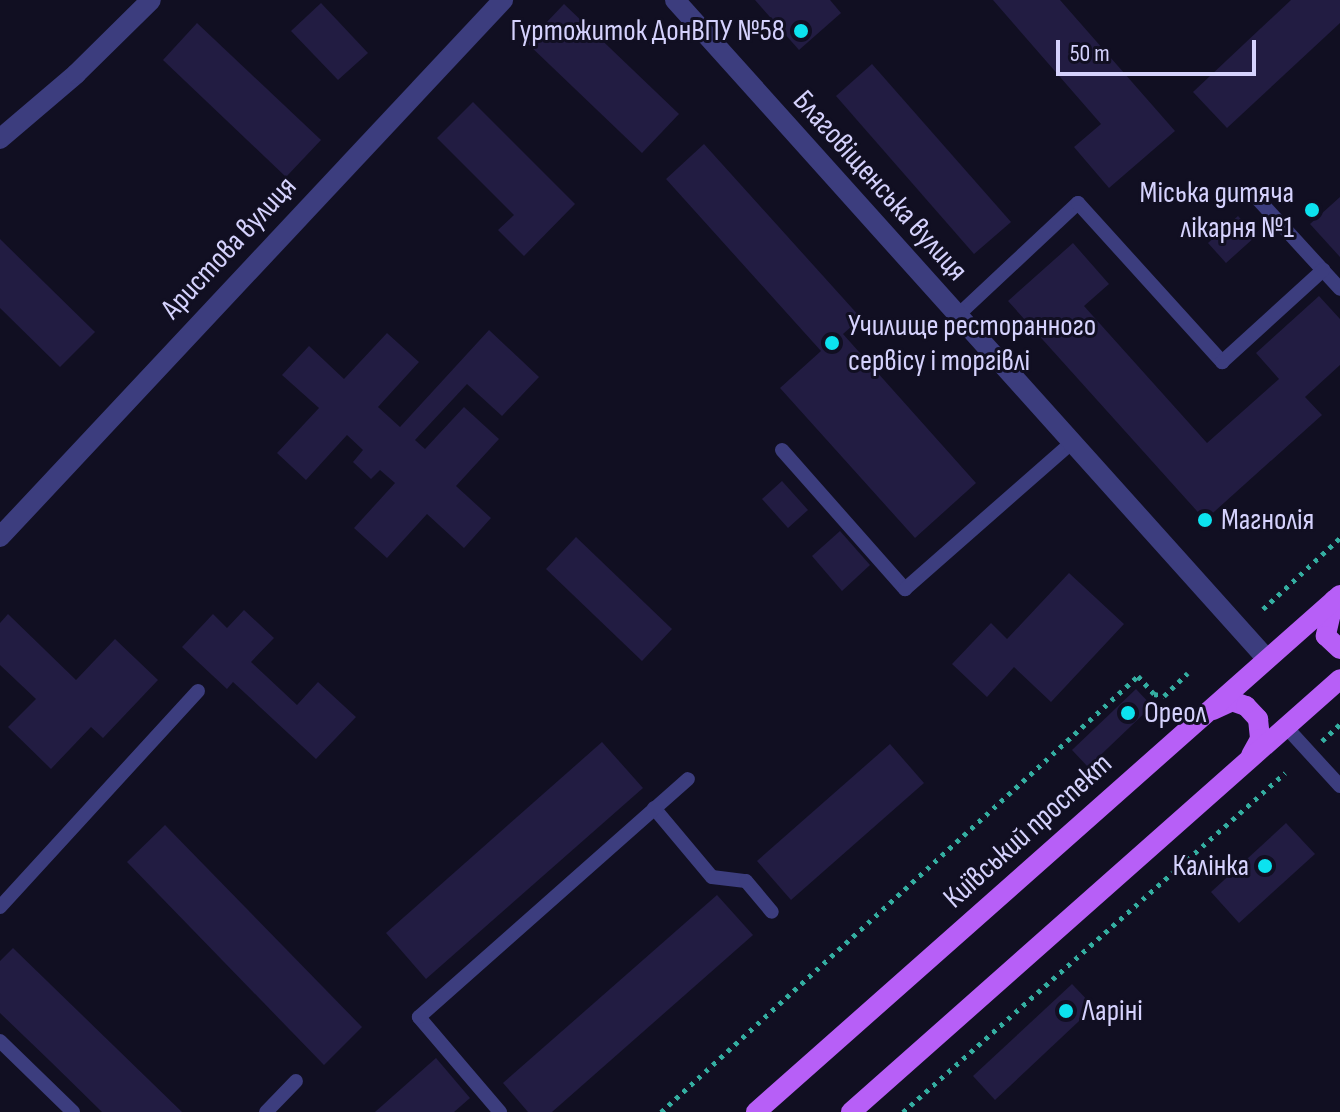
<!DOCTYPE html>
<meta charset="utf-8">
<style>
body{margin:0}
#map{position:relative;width:1340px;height:1112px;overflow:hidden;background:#110f22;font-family:"Sofia Sans Condensed",sans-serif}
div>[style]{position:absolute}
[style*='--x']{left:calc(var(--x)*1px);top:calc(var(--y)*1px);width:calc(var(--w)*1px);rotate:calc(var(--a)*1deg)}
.building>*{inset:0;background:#221c42}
.path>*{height:5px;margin-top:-2.5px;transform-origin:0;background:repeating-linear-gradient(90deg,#34aea1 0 4px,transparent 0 10px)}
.lane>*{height:14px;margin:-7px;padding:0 7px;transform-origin:7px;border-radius:7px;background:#3c3d7e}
.street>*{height:20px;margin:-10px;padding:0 10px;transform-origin:10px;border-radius:10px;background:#3c3d7e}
.primary>*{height:20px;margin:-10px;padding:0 10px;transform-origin:10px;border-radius:10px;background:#b75ff7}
.dots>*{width:22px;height:22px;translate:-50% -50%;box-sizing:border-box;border:4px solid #110f22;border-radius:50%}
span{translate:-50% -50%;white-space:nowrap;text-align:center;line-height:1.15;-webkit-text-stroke:6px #110f22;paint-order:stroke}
.poi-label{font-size:30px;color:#d5d2fd}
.right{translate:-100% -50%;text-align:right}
.left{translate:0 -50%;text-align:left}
.street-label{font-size:30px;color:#d5d2fd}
.scale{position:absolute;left:1056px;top:40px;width:200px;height:36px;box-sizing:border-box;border:4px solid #d5d2fd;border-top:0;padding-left:10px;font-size:24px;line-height:28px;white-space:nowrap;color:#d5d2fd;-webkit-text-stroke:6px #110f22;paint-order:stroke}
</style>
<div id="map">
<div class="building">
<i style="clip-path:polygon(755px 0,830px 0,841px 13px,799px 50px)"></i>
<i style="clip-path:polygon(993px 0,1060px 0,1175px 131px,1109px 188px,1074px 147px,1101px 124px)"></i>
<i style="clip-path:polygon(1291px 0,1340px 0,1340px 23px,1227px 128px,1193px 92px)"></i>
<i style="clip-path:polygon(321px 3px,368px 53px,338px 80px,291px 31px)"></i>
<i style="clip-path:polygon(564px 4px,679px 114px,642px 153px,527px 43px)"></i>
<i style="clip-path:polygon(197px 23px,321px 140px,286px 177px,163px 60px)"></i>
<i style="clip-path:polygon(872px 64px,1011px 222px,974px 254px,836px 96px)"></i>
<i style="clip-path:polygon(473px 102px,575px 204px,524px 256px,498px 230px,514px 215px,437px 138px)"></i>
<i style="clip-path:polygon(704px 144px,861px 318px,843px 334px,976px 483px,915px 538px,780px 388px,821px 351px,666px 179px)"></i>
<i style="clip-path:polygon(1340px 197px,1340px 257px,1310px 224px)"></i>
<i style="clip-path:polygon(1238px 216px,1256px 236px,1226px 263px,1208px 243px)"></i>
<i style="clip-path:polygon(0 239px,95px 332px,60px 367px,0 308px)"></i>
<i style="clip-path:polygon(1073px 243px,1109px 284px,1084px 306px,1207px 443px,1279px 379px,1256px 353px,1319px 296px,1340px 319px,1340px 365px,1305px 397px,1322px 415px,1205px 520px,1008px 301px)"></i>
<i style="clip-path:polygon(489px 330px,539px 377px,502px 416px,467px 384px,415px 440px,425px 449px,464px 407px,499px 439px,456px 486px,491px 518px,464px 548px,427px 514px,387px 558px,354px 528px,395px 483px,380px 470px,371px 479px,353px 462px,363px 450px,347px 435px,306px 480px,277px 453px,319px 408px,282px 375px,309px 346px,344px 379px,387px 333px,419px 362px,378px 407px,400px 427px)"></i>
<i style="clip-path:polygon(782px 481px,808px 510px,788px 528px,762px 499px)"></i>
<i style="clip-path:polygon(840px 531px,870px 565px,842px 591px,812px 556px)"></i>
<i style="clip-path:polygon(576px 537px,672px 629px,642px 661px,546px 569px)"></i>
<i style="clip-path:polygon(1069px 573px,1124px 624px,1051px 702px,1014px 667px,987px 697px,952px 664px,991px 623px,1007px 639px)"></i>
<i style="clip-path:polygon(244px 610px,274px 638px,251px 662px,297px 705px,318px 682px,356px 717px,316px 759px,233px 682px,227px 689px,182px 647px,213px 614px,227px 628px)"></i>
<i style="clip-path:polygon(8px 614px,76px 680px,115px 639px,158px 680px,103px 738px,91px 727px,51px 769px,8px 727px,36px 699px,0 665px,0 623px)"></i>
<i style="clip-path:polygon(1136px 689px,1152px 706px,1088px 767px,1072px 750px)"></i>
<i style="clip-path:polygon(602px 742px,643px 788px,426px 979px,386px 933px)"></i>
<i style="clip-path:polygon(890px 744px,924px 783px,791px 900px,757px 861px)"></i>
<i style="clip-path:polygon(1286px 823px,1315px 854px,1239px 923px,1211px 892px)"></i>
<i style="clip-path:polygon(165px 825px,362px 1027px,324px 1065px,127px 862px)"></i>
<i style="clip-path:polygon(717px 895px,753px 935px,552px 1112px,528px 1112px,503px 1083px)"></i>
<i style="clip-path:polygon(13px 948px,182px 1112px,102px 1112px,50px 1061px,0 1013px,0 961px)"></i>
<i style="clip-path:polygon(1072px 984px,1094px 1007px,995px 1100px,973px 1076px)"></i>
<i style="clip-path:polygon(436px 1058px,470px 1098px,454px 1112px,375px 1112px)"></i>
</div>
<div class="path">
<i style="--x:1263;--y:609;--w:105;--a:-42.7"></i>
<i style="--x:1322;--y:741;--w:25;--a:-43"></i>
<i style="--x:661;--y:1112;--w:646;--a:-42.43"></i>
<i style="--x:1138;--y:676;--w:24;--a:48"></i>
<i style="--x:1154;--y:694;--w:10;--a:11"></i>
<i style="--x:1164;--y:696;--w:33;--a:-44"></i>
<i style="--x:903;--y:1112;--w:511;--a:-41.59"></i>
</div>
<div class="lane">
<i style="--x:1254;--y:195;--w:127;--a:47.5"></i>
<i style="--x:956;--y:317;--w:167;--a:-43.1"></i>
<i style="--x:1078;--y:203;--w:215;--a:47.8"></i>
<i style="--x:1222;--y:362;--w:137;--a:-42.3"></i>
<i style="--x:782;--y:450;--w:186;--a:48.5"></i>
<i style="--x:905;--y:589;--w:221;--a:-41.3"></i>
<i style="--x:1286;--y:727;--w:80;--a:47.5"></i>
<i style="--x:654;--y:808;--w:90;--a:50"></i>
<i style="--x:712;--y:877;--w:34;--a:7"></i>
<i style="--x:746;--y:881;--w:40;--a:50"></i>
<i style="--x:0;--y:907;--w:293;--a:-47.5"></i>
<i style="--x:0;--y:1041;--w:102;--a:44.2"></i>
<i style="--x:266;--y:1112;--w:43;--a:-45.9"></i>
<i style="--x:500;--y:1112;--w:125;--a:-130.5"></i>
<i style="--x:419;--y:1017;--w:359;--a:-41.5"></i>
</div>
<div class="street">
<i style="--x:675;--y:0;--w:886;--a:48.07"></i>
<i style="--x:0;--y:139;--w:100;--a:-40.5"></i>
<i style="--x:76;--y:74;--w:105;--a:-44.6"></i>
<i style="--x:0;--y:537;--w:736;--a:-46.87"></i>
</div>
<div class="primary">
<i style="--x:1334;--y:600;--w:37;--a:103"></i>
<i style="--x:1326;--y:636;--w:19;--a:43"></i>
<i style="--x:1213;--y:710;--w:21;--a:-25"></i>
<i style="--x:1232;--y:701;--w:15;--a:20"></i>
<i style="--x:1246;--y:706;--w:18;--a:47"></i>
<i style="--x:1258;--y:719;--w:20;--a:84"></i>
<i style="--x:1260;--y:739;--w:18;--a:119"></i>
<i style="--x:756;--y:1112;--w:780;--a:-41.52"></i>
<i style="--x:851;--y:1112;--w:653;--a:-41.52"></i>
</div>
<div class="dots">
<i style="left:801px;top:31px;background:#0ce2ef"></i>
<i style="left:1312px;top:210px;background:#0ce2ef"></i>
<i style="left:832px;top:343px;background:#0ce2ef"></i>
<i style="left:1205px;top:520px;background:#0ce2ef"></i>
<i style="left:1128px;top:713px;background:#0ce2ef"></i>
<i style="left:1265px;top:866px;background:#0ce2ef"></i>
<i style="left:1066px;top:1011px;background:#0ce2ef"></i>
</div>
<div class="poi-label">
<span class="right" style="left:785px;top:31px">Гуртожиток ДонВПУ №58</span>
<span class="right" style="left:1294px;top:210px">Міська дитяча<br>лікарня №1</span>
<span class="left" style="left:848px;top:343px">Училище ресторанного<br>сервісу і торгівлі</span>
<span class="left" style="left:1221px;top:520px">Магнолія</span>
<span class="left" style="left:1144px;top:713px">Ореол</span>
<span class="right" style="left:1249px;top:866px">Калінка</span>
<span class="left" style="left:1082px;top:1011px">Ларіні</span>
</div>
<div class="street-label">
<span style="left:880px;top:186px;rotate:48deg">Благовіщенська вулиця</span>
<span style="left:229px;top:248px;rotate:-47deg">Аристова вулиця</span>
<span style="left:1028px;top:831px;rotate:-42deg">Київський проспект</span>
</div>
<div class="scale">50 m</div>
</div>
